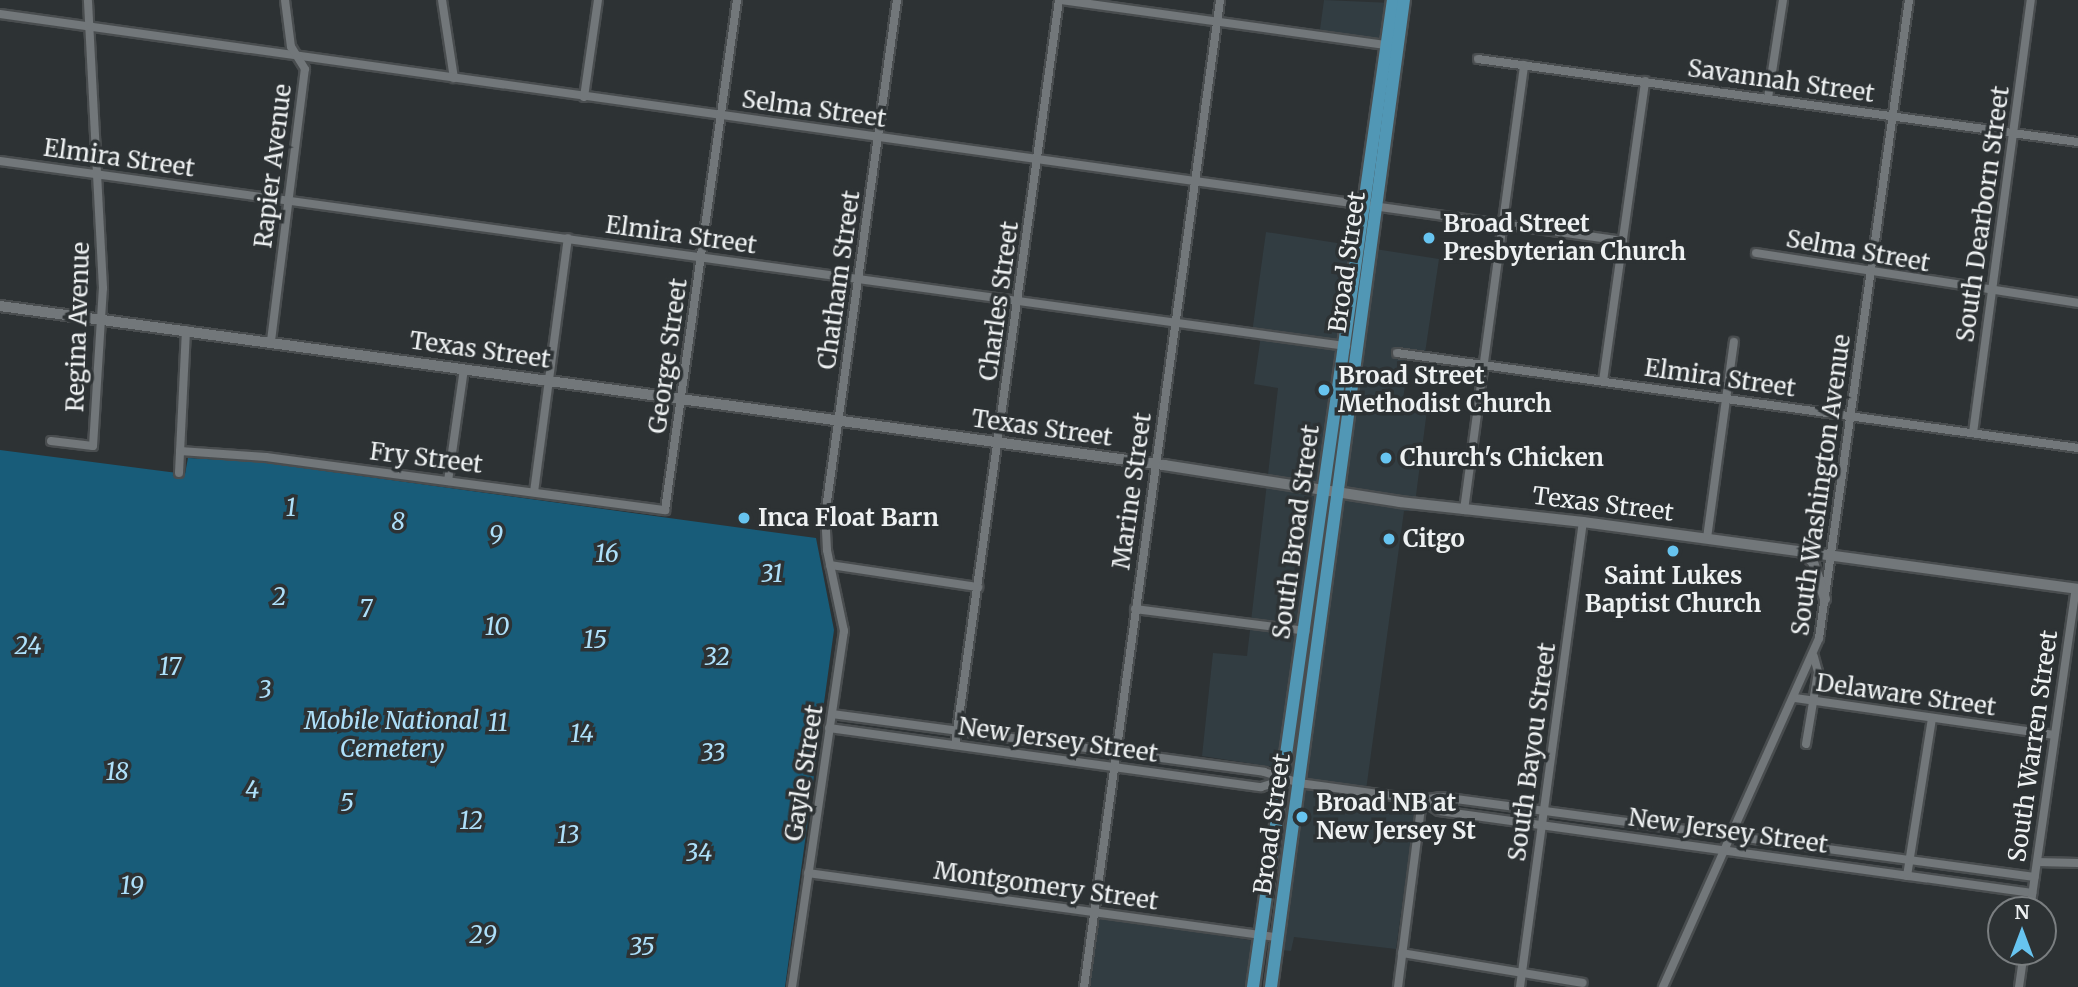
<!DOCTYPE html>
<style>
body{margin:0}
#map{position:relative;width:2078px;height:987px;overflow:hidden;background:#2d3234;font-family:Merriweather,serif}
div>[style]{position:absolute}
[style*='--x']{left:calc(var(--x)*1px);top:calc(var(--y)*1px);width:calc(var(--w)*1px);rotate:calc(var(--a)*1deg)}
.built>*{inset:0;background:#323d42}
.green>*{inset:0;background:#185c79}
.roads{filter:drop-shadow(2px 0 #494d4f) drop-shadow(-2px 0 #494d4f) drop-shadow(0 2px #494d4f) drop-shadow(0 -2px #494d4f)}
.minor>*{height:8px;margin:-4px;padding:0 4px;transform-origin:4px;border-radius:4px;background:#72777a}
.tertiary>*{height:10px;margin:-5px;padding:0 5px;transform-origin:5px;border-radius:5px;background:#72777a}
.primary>*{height:12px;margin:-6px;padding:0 6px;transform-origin:6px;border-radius:6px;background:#5197b5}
.dots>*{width:19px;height:19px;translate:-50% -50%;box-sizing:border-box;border:4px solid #2d3234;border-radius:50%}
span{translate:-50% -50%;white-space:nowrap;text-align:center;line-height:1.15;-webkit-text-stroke:7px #2d3234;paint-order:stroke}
.street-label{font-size:24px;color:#eef1f2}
.poi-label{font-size:24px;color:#eef1f2;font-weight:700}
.left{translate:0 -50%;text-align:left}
.park-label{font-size:24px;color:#aee0fa;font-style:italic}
.north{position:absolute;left:1987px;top:896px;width:70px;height:70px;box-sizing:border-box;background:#2d3234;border:2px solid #7a7e80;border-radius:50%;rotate:0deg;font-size:19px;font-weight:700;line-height:28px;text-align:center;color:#eef1f2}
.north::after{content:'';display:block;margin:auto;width:24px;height:32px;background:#67c4f0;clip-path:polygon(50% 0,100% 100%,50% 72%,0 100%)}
</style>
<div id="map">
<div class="built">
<i style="clip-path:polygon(1324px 0,1392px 3px,1386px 46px,1319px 37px)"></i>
<i style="clip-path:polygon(1266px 232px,1439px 259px,1425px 353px,1410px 351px,1402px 406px,1427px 410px,1414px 511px,1404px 511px,1364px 805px,1415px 812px,1396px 949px,1294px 937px,1291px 951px,1254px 947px,1249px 987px,1088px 987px,1099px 917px,1282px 945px,1306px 772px,1202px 756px,1213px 653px,1247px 656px,1278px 388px,1254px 384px,1261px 335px,1252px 333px)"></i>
</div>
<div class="green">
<i style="clip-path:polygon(0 450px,185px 474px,188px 458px,259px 462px,816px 538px,834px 630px,785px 987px,0 987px)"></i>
</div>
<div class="roads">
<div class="minor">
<i style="--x:442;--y:0;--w:79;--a:81.3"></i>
<i style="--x:1061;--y:0;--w:333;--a:7.9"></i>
<i style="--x:0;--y:14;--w:1639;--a:7.96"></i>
<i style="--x:1478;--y:59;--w:606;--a:7.88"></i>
<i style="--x:584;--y:97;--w:98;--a:-81.8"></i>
<i style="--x:1768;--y:98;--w:99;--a:-81.3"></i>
<i style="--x:0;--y:161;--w:1359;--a:7.83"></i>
<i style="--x:1756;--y:253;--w:326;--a:8.8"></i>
<i style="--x:271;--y:341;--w:274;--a:-82.9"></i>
<i style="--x:305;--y:69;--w:26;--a:-122"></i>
<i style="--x:291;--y:47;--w:47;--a:-97.3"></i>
<i style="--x:1397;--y:353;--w:688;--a:7.94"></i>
<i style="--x:1603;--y:381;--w:303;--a:-82"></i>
<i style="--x:1973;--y:433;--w:437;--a:-82.4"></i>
<i style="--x:51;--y:441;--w:42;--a:6.8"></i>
<i style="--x:93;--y:446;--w:158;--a:-86.4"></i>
<i style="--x:103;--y:288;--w:288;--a:-93"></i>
<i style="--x:180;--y:451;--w:86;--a:4"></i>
<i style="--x:266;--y:457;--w:403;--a:7.6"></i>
<i style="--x:665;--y:510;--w:515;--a:-81.96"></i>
<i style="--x:179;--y:473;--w:143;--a:-87.2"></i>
<i style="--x:448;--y:481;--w:113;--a:-81.9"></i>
<i style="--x:534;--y:492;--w:256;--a:-82.4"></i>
<i style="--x:1464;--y:510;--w:449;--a:-82.3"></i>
<i style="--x:1707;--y:538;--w:198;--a:-82.2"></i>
<i style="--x:830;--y:565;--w:150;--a:8.5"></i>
<i style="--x:1135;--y:609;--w:172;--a:7.3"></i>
<i style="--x:1795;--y:698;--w:262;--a:8.1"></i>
<i style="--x:832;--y:714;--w:436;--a:7.6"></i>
<i style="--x:1264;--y:772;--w:37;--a:17"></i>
<i style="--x:1299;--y:783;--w:124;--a:7.9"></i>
<i style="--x:1422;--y:800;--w:19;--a:-9"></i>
<i style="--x:1441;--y:797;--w:599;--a:7.67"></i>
<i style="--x:829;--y:728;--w:436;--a:7.8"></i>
<i style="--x:1261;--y:787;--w:21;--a:-17"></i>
<i style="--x:1806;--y:744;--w:73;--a:-80.5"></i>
<i style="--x:1818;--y:672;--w:16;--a:-105"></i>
<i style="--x:955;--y:745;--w:752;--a:-82.05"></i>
<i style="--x:1422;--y:800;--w:20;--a:33"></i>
<i style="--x:1439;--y:811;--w:599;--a:7.87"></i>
<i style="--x:2037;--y:862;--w:41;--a:1.4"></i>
<i style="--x:808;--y:873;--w:474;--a:7.8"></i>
<i style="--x:1907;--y:876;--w:160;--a:-81"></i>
<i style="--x:2030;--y:910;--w:325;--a:-81.9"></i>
<i style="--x:1402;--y:953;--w:183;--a:9.4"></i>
<i style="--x:792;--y:987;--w:360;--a:-81.7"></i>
<i style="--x:844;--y:631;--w:83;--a:-101.9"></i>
<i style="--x:827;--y:550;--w:34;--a:-93"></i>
<i style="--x:825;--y:516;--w:521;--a:-82.06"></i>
<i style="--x:1084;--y:987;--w:996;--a:-82.15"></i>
<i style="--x:1398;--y:987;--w:189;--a:-82.7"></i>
<i style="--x:1520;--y:987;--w:469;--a:-82.3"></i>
<i style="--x:1663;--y:987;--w:382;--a:-65.9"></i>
<i style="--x:1819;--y:638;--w:644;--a:-81.97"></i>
<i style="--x:2019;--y:987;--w:35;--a:-82"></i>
</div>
<div class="tertiary">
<i style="--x:0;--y:306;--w:1175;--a:7.78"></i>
<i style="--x:1164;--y:465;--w:239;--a:8.9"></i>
<i style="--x:1400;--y:502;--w:184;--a:6.2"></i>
<i style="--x:1583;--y:522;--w:500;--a:7.7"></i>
<i style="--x:1800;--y:551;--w:17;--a:40"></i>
<i style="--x:1813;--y:562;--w:39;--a:72"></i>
</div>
<div class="primary">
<i style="--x:1253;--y:987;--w:997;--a:-81.93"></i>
<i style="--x:1271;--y:987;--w:996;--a:-82.33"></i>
</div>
</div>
<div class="dots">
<i style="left:1429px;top:238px;background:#67c4f0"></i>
<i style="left:1324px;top:390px;background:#67c4f0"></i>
<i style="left:1386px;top:458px;background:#67c4f0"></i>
<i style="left:744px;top:518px;background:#67c4f0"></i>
<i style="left:1389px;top:539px;background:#67c4f0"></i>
<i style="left:1673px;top:551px;background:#67c4f0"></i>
<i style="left:1302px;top:817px;background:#67c4f0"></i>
</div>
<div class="street-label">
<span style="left:1781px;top:81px;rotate:8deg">Savannah Street</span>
<span style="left:814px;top:109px;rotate:8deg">Selma Street</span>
<span style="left:119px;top:158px;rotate:8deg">Elmira Street</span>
<span style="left:273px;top:166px;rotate:-83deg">Rapier Avenue</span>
<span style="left:1983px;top:214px;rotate:-82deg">South Dearborn Street</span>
<span style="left:681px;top:235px;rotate:8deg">Elmira Street</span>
<span style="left:1858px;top:251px;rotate:10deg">Selma Street</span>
<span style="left:1347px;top:262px;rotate:-82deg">Broad Street</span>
<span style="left:839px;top:280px;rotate:-82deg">Chatham Street</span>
<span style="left:999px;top:301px;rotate:-82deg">Charles Street</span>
<span style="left:78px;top:327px;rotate:-88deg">Regina Avenue</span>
<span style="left:480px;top:350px;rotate:8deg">Texas Street</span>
<span style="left:668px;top:356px;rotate:-82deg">George Street</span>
<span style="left:1720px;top:378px;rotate:8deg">Elmira Street</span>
<span style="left:1042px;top:428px;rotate:8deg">Texas Street</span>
<span style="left:426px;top:458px;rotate:7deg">Fry Street</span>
<span style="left:1821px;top:485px;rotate:-82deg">South Washington Avenue</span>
<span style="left:1132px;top:491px;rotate:-82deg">Marine Street</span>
<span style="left:1603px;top:504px;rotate:7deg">Texas Street</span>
<span style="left:1296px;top:532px;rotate:-82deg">South Broad Street</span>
<span style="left:1906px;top:695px;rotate:8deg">Delaware Street</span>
<span style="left:1058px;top:740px;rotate:8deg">New Jersey Street</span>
<span style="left:2033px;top:746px;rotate:-82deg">South Warren Street</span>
<span style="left:1532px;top:752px;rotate:-82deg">South Bayou Street</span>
<span style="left:804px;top:773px;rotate:-81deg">Gayle Street</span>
<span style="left:1272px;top:824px;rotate:-82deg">Broad Street</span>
<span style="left:1728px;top:831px;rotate:8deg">New Jersey Street</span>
<span style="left:1046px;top:886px;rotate:8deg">Montgomery Street</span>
</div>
<div class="poi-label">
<span class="left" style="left:1443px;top:238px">Broad Street<br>Presbyterian Church</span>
<span class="left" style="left:1338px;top:390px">Broad Street<br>Methodist Church</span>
<span class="left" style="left:1400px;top:458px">Church's Chicken</span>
<span class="left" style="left:758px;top:518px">Inca Float Barn</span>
<span class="left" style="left:1403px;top:539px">Citgo</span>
<span style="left:1673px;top:590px">Saint Lukes<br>Baptist Church</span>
<span class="left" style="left:1316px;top:817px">Broad NB at<br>New Jersey St</span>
</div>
<div class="park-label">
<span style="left:291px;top:508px">1</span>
<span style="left:398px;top:522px">8</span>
<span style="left:496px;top:535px">9</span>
<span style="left:607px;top:554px">16</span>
<span style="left:772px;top:574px">31</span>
<span style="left:279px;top:597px">2</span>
<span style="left:366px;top:609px">7</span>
<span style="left:497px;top:627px">10</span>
<span style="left:595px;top:640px">15</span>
<span style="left:28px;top:646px">24</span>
<span style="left:717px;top:657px">32</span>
<span style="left:170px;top:667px">17</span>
<span style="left:265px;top:690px">3</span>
<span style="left:392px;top:735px">Mobile National<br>Cemetery</span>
<span style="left:498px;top:723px">11</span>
<span style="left:582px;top:734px">14</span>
<span style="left:713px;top:753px">33</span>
<span style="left:117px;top:772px">18</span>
<span style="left:252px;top:790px">4</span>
<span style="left:347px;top:803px">5</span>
<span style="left:471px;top:821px">12</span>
<span style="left:568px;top:835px">13</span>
<span style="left:699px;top:853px">34</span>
<span style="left:132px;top:886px">19</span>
<span style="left:483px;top:935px">29</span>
<span style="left:642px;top:947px">35</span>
</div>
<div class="north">N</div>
</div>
